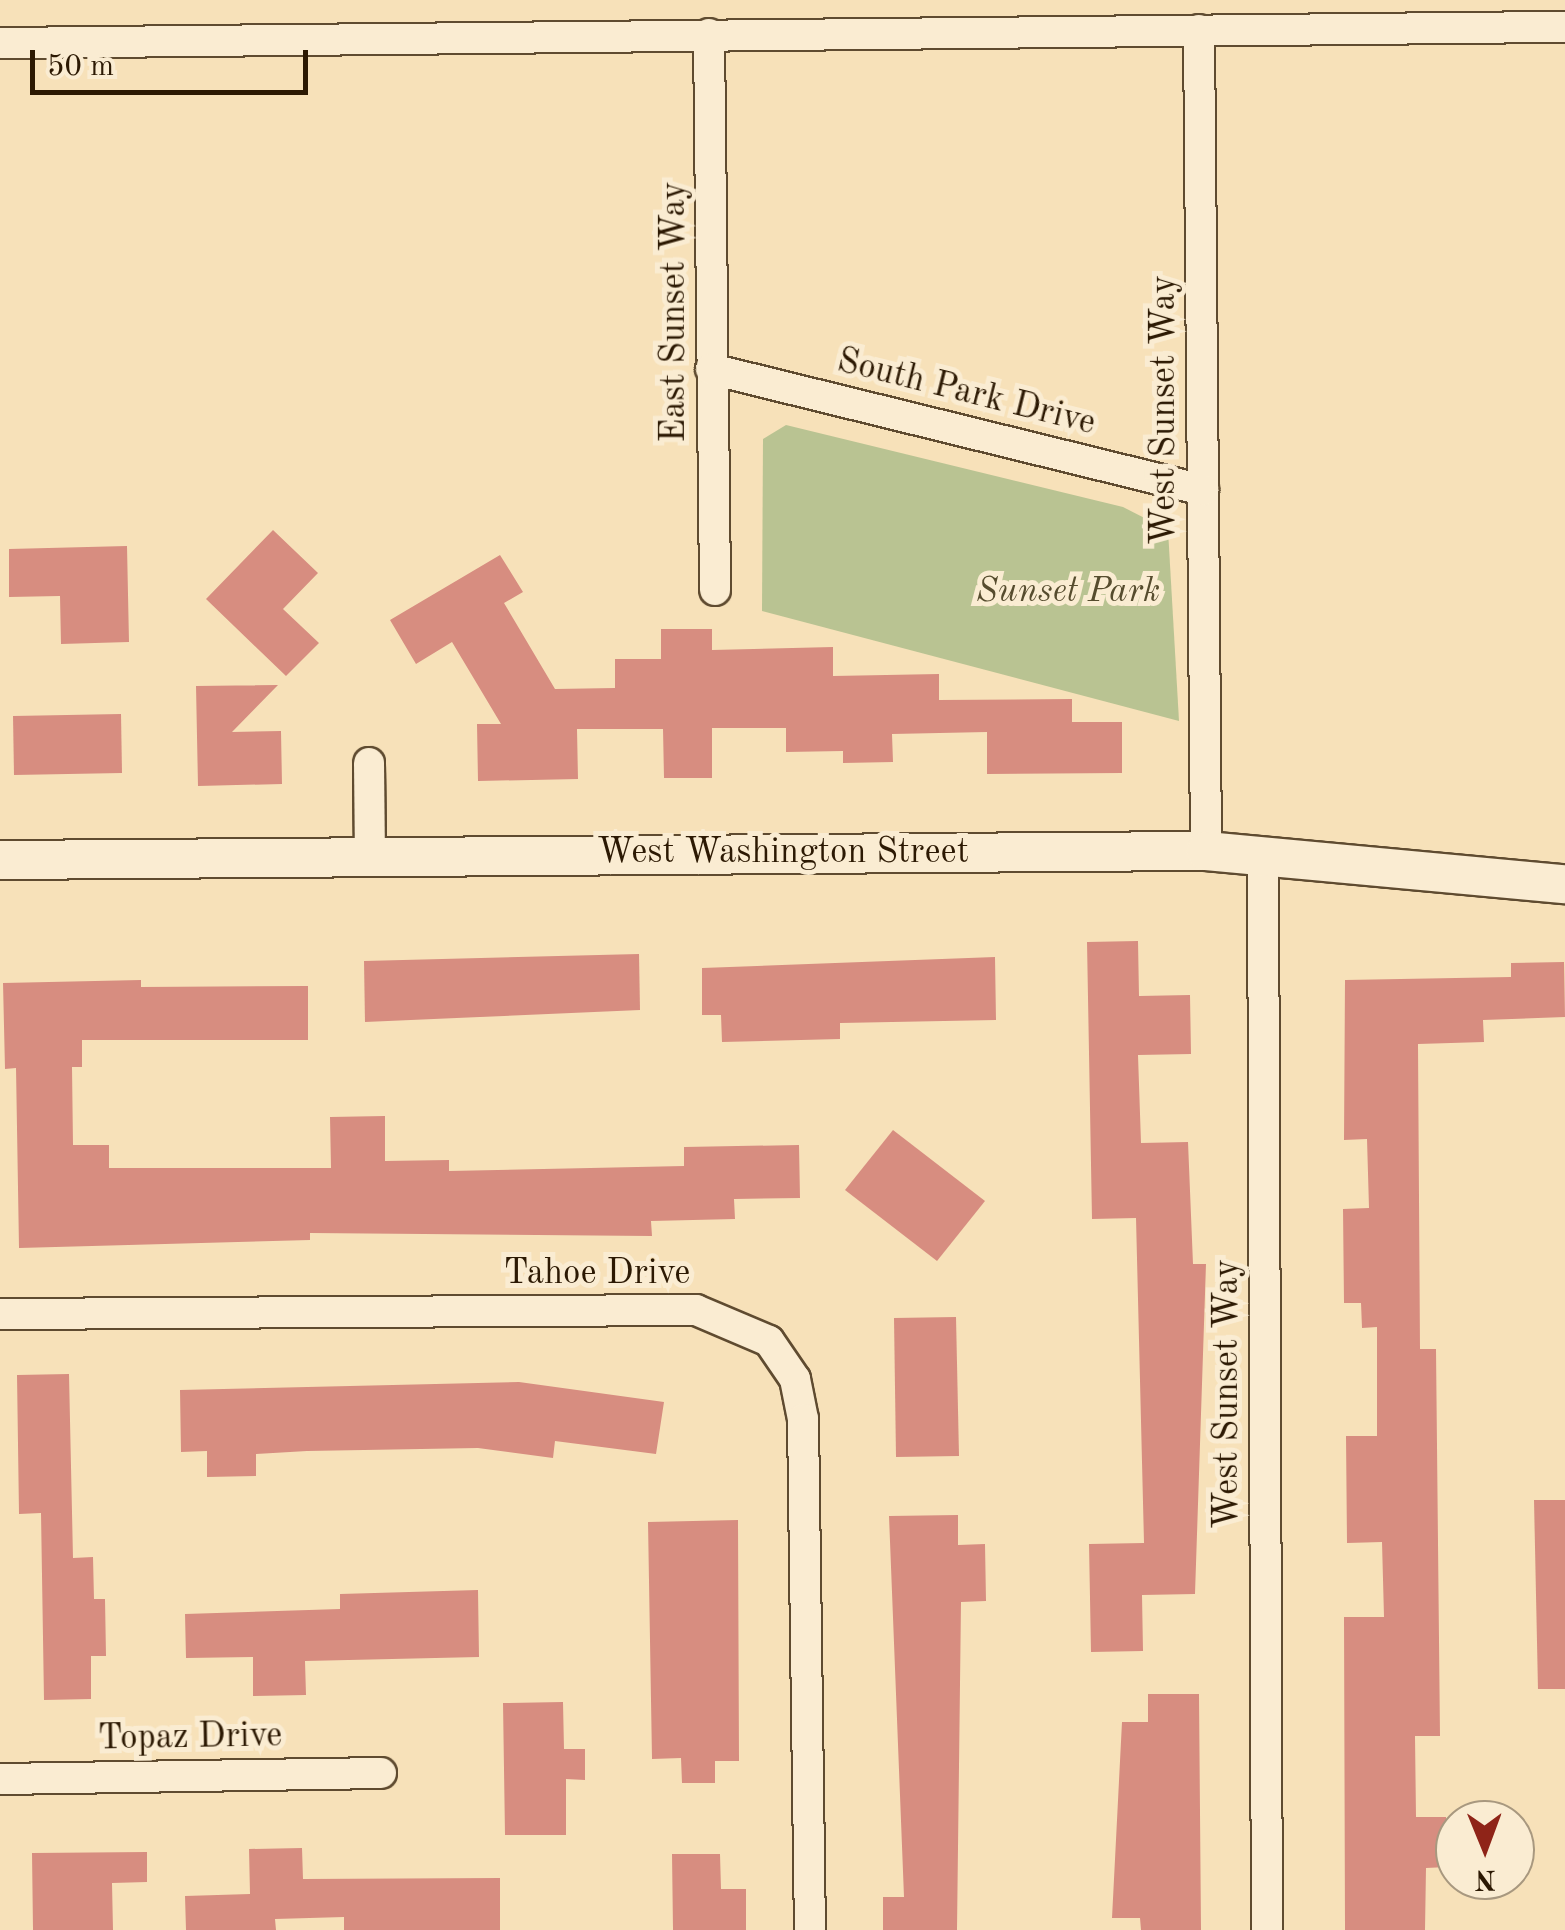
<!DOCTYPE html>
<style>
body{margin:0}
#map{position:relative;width:1565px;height:1930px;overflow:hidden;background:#f7e1b9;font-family:"Old Standard TT",serif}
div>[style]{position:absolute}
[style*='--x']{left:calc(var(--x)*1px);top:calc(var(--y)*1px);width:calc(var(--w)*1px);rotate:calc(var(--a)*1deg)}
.green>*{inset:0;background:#b9c392}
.building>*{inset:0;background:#d78d80}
.roads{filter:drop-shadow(2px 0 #5f4b30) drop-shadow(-2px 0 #5f4b30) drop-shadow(0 2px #5f4b30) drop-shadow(0 -2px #5f4b30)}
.minor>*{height:30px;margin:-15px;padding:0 15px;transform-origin:15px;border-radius:15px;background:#faecd2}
.tertiary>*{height:38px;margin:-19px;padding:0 19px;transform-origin:19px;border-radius:19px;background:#faecd2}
span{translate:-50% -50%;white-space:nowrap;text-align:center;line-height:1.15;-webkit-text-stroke:10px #faecd2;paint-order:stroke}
.street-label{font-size:35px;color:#2c1903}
.park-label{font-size:35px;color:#564c2e;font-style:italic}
.north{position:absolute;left:1435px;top:1800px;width:100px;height:100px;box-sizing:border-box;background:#faecd2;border:2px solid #a8987f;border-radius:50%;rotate:179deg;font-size:28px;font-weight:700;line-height:40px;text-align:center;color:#2c1903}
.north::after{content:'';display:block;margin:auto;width:35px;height:45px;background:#8f2418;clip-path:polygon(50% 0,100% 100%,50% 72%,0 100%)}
.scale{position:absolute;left:30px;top:50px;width:278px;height:45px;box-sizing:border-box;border:5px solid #2c1903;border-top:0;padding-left:12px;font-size:30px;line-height:35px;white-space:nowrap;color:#2c1903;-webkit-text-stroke:8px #faecd2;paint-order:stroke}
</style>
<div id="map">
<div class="green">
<i style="clip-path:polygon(786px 425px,1123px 507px,1168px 530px,1179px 721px,762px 611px,763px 439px)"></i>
</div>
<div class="building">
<i style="clip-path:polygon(273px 530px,318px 573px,283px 609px,319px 643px,286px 676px,206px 599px)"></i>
<i style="clip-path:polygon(127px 546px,129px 642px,61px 644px,60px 596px,9px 597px,9px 549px)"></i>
<i style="clip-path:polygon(500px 555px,523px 592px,504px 603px,555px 689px,615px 688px,615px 659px,661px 659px,661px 629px,712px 629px,712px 650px,833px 647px,833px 676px,939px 674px,939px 700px,1072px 699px,1072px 722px,1122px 722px,1122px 773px,987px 774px,987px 732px,892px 734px,893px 762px,843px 763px,843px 751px,786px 752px,786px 728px,712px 728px,712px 778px,664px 778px,663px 729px,577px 729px,578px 779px,478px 781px,477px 724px,501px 724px,452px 642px,416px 664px,390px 620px)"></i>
<i style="clip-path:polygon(278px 685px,232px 732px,281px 731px,282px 784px,198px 786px,196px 686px)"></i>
<i style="clip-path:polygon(121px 714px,122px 773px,14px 775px,13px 716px)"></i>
<i style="clip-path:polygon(1138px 941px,1139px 996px,1190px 995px,1191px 1054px,1138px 1055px,1141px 1143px,1188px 1142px,1193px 1264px,1206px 1264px,1195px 1594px,1142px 1595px,1143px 1651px,1091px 1652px,1089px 1544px,1144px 1543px,1136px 1218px,1092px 1219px,1087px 942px)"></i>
<i style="clip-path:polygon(639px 954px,640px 1010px,365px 1022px,364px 961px)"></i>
<i style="clip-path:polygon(995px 957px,996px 1020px,840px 1023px,840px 1039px,722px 1042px,721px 1015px,702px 1015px,702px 968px)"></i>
<i style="clip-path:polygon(1564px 962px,1565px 1017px,1483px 1020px,1484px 1042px,1418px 1044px,1420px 1349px,1436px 1349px,1440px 1736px,1415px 1736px,1416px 1817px,1446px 1817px,1447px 1867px,1426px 1868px,1425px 1930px,1345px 1930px,1344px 1617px,1384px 1617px,1382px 1542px,1347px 1543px,1346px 1436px,1377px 1436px,1377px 1327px,1362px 1328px,1361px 1303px,1344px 1303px,1343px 1209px,1369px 1208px,1367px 1139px,1344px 1140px,1345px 980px,1511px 977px,1511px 963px)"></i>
<i style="clip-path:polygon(141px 980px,141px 987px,308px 986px,308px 1040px,82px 1040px,82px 1067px,72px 1067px,73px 1145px,109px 1145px,109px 1168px,331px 1168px,330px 1117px,385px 1116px,385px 1161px,449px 1160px,449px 1171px,684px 1166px,684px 1147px,799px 1145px,800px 1198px,734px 1199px,735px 1219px,651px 1221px,652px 1236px,310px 1233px,310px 1240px,19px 1248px,16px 1068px,5px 1069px,3px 983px)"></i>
<i style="clip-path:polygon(893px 1130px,985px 1201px,937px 1261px,845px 1190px)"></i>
<i style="clip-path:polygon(956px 1317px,959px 1456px,896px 1457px,894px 1318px)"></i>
<i style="clip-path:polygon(69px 1374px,73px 1558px,93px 1557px,94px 1599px,105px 1599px,106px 1656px,91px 1656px,91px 1699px,44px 1700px,41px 1513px,19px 1514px,17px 1375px)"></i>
<i style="clip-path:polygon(519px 1382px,664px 1402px,656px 1454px,555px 1441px,553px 1458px,478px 1448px,307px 1451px,256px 1454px,256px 1476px,207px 1477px,207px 1451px,181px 1452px,180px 1390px)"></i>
<i style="clip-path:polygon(1534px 1500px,1565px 1500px,1565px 1689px,1538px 1689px)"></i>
<i style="clip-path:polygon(958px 1515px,958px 1545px,985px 1544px,986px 1601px,961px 1602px,957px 1930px,883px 1930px,883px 1897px,904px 1897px,889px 1516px)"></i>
<i style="clip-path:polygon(738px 1520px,739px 1761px,715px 1761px,715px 1783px,682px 1783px,681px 1758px,652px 1759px,648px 1522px)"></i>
<i style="clip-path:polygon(478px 1590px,479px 1657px,305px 1661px,306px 1695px,253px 1696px,253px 1657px,186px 1658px,185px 1614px,340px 1609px,340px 1594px)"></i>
<i style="clip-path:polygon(1148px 1694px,1199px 1694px,1201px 1930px,1141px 1930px,1140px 1918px,1112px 1918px,1122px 1722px,1148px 1722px)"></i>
<i style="clip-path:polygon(563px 1702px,564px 1749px,585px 1749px,585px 1780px,566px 1779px,566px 1835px,505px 1835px,503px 1703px)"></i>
<i style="clip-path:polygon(302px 1848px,303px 1879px,500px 1878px,500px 1930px,344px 1930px,344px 1917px,275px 1919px,276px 1930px,186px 1930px,185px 1896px,250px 1894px,249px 1849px)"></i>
<i style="clip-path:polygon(147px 1852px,147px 1882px,112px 1883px,113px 1930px,33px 1930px,32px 1853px)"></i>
<i style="clip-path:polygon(672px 1854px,720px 1854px,721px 1889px,746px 1889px,746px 1930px,673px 1930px)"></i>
</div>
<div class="roads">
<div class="minor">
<i style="--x:1199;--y:30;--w:821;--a:89.51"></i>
<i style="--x:709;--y:34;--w:556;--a:89.38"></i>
<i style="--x:0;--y:43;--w:1565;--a:-0.59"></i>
<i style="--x:711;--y:369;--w:507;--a:13.82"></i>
<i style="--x:369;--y:763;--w:92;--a:89.4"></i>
<i style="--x:1263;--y:858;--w:1072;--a:89.79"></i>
<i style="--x:0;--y:1314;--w:696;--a:-0.33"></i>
<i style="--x:696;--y:1310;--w:79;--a:23"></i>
<i style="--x:769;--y:1341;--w:46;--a:55.6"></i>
<i style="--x:795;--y:1379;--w:41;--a:78.7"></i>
<i style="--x:803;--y:1419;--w:511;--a:89.22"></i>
<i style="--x:0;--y:1779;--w:381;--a:-0.9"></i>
</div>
<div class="tertiary">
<i style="--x:0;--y:860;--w:1206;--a:-0.43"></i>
<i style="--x:1206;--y:851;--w:361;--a:5.3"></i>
</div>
</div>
<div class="street-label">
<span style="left:675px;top:312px;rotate:-90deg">East Sunset Way</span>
<span style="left:966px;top:393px;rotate:14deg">South Park Drive</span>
<span style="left:1165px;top:410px;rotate:-90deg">West Sunset Way</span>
<span style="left:783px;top:853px">West Washington Street</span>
<span style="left:597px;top:1274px">Tahoe Drive</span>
<span style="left:1228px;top:1394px;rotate:-90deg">West Sunset Way</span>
<span style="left:190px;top:1738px;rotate:-1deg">Topaz Drive</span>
</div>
<div class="park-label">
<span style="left:1068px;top:592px">Sunset Park</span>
</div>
<div class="north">N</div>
<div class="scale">50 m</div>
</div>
